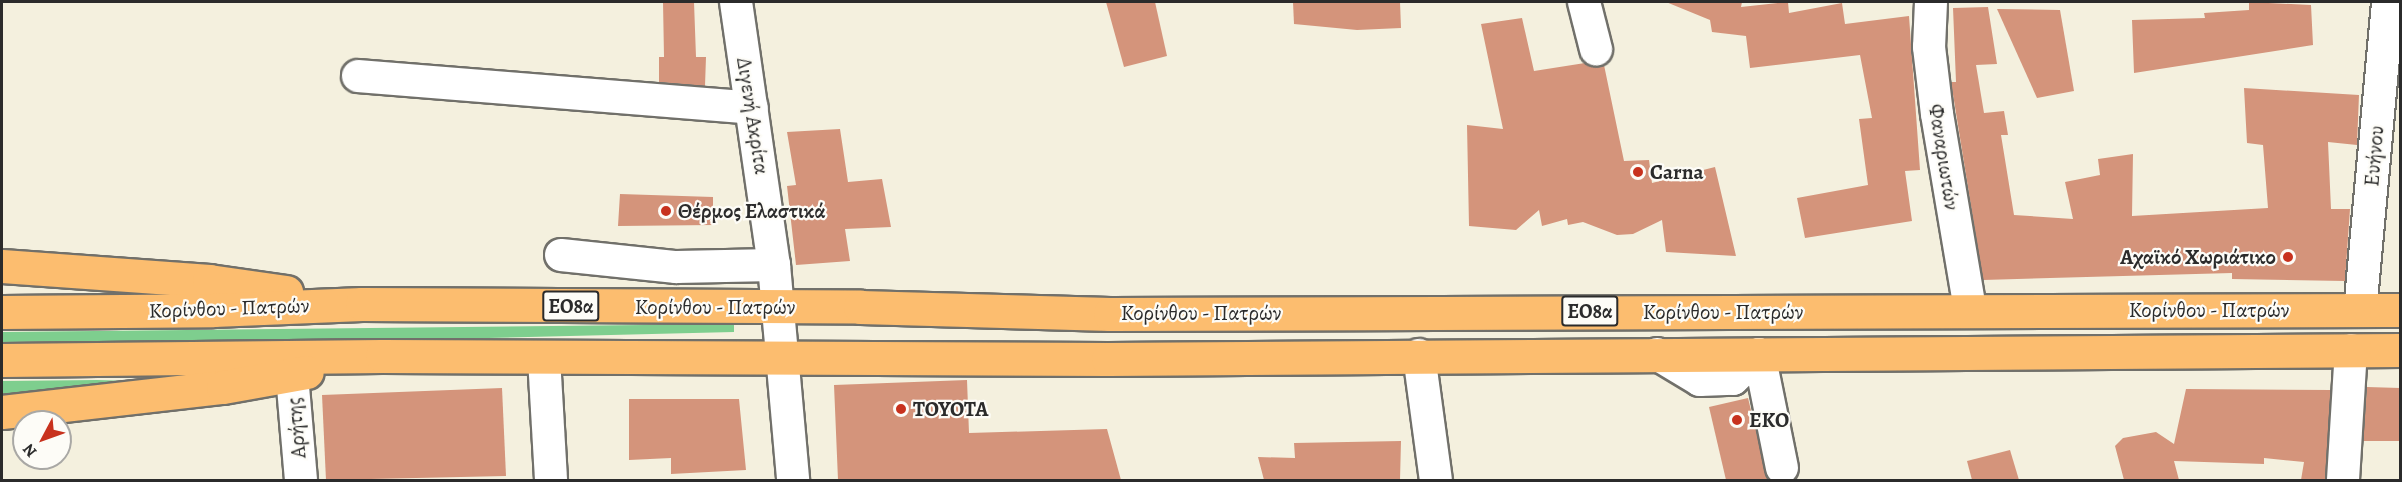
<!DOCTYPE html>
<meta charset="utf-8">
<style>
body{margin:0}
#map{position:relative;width:2402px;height:482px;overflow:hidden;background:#f4f0de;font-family:Alegreya,serif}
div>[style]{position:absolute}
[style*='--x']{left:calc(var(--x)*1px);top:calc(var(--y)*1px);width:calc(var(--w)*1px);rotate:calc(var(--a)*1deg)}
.green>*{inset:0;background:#7ece8e}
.building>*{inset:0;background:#d4947b}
.roads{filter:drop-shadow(2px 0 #71706a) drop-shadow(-2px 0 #71706a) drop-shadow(0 2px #71706a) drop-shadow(0 -2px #71706a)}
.minor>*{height:32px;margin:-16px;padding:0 16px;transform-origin:16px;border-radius:16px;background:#fff}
.highway>*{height:33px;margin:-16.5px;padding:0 16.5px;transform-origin:16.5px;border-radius:16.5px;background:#fcbd6f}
.dots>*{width:16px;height:16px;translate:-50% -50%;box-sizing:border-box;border:3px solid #fdfcf7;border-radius:50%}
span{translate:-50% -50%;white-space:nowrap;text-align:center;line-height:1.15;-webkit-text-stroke:4.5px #fdfcf7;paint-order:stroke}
.shield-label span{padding:2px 4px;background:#fdfcf7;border:2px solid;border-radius:4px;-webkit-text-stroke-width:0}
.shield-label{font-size:20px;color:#2b2b2b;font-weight:700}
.street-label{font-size:21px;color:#2b2b2b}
.poi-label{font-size:21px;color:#2b2b2b;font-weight:700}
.left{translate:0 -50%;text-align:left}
.right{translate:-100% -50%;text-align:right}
.frame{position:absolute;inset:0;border:3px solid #2b2b2b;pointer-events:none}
.north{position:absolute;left:12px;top:410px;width:60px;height:60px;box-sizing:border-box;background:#fdfcf7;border:2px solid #a9a8a5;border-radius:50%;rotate:229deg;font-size:16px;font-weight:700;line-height:24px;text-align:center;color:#2b2b2b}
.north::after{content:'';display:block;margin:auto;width:21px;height:27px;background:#c8321e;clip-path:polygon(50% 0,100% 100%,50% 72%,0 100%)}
</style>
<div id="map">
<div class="green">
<i style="clip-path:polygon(734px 324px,734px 332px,488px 338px,2px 342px,2px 332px)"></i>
<i style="clip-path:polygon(97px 380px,135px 381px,2px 396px,2px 381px)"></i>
</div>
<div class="building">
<i style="clip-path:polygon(663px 2px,694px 2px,696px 57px,706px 57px,705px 86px,659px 82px,659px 57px,664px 57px)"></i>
<i style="clip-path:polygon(1106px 2px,1155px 2px,1167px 56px,1124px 67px)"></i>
<i style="clip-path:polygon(1293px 2px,1400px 2px,1401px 28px,1357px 30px,1294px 24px)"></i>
<i style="clip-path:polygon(1666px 2px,1742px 2px,1741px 7px,1788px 2px,1789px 13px,1842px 3px,1845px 24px,1909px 16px,1920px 170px,1905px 171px,1912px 221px,1805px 238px,1797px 198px,1868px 185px,1859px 119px,1872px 118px,1860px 55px,1750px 68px,1746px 36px,1712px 32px,1710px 20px)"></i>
<i style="clip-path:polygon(2249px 2px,2311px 5px,2313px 45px,2134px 73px,2132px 20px,2205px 18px,2204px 13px,2249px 10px)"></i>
<i style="clip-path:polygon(1988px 7px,1997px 64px,1976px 65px,1984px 113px,2004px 111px,2008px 135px,2001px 135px,2014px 215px,2073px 219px,2065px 182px,2100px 175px,2098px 159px,2133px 154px,2132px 216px,2268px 208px,2263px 145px,2247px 143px,2244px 88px,2359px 95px,2357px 145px,2328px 142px,2331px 209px,2350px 209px,2345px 281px,2232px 279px,2232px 273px,1983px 280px,1951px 82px,1956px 82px,1953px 8px)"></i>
<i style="clip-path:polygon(1997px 9px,2060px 10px,2074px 91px,2037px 98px)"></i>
<i style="clip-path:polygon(1522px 18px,1534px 71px,1585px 63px,1604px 65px,1624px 161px,1649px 160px,1652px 183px,1715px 167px,1736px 256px,1666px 252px,1662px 220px,1633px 234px,1617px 235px,1583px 222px,1568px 225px,1567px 219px,1542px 226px,1539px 210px,1516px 230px,1469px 226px,1467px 125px,1503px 129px,1481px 24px)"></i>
<i style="clip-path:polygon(840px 129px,848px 182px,882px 179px,891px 227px,845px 229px,850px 261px,796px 265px,787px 186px,796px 185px,787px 132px)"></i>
<i style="clip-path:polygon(620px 194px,713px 197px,713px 225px,618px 226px)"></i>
<i style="clip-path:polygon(967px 380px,969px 433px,1107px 429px,1121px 480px,838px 480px,834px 385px)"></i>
<i style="clip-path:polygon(2367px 387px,2400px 388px,2400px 441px,2363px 441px)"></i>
<i style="clip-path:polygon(502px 388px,506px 476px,326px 480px,322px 395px)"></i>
<i style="clip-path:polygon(2186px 389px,2331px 390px,2325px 480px,2301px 480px,2304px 462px,2264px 458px,2264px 464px,2174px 461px,2179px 480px,2124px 480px,2115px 446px,2123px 438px,2156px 432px,2174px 444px)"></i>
<i style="clip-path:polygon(1748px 398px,1768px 480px,1726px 480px,1709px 407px)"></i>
<i style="clip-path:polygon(629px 399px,739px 399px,746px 470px,671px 474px,671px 458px,629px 460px)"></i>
<i style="clip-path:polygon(1401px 441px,1400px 480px,1264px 480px,1258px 457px,1295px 458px,1294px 443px)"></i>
<i style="clip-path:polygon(2010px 450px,2019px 480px,1972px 480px,1967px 461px)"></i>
</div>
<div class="roads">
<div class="minor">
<i style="--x:736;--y:2;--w:266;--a:81.8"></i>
<i style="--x:774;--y:265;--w:216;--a:84.9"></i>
<i style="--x:1584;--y:2;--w:49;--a:75.7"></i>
<i style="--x:1931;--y:2;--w:45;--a:92.5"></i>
<i style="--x:1929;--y:47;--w:67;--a:83.2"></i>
<i style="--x:1937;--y:114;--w:199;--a:80.4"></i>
<i style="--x:358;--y:76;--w:395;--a:4.6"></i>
<i style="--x:561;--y:255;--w:116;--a:6"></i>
<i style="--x:676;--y:267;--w:98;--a:-1.2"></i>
<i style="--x:2360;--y:311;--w:310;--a:-84.8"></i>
<i style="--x:1657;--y:354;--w:50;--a:31.2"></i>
<i style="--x:1700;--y:380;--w:33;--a:-2"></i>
<i style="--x:1733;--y:379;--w:36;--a:-44"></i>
<i style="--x:1759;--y:354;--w:116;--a:78.6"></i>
<i style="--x:1419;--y:355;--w:126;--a:82.3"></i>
<i style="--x:544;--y:358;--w:122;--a:86.7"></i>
<i style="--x:292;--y:375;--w:105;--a:85.1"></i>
<i style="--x:2343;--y:480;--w:130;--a:-86.5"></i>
</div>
<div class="highway">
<i style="--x:2;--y:266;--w:208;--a:4.1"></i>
<i style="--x:209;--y:281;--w:78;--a:8.1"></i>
<i style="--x:2;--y:312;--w:211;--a:-0.5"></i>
<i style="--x:213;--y:310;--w:149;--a:-2.3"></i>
<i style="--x:362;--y:304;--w:498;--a:0.3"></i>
<i style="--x:860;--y:307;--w:250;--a:1.6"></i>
<i style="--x:1110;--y:314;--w:1290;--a:-0.18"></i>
<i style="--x:2;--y:360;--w:380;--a:-0.6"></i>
<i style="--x:382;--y:356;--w:726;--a:0.24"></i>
<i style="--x:1108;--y:359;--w:1292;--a:-0.4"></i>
<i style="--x:2;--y:412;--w:222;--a:-6.5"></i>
<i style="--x:223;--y:387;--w:85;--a:-10.1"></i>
</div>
</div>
<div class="dots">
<i style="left:1638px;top:172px;background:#c8321e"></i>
<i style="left:666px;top:211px;background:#c8321e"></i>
<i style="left:2288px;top:257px;background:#c8321e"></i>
<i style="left:901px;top:409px;background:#c8321e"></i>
<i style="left:1737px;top:420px;background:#c8321e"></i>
</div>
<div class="shield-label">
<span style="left:571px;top:306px">ΕΟ8α</span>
<span style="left:1590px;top:311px">ΕΟ8α</span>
</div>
<div class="street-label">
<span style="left:753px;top:116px;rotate:81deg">Διγενή Ακρίτα</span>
<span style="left:2374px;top:156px;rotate:-85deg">Ευήνου</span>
<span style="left:1944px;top:157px;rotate:81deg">Φαναριωτών</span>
<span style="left:715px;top:307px">Κορίνθου - Πατρών</span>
<span style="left:229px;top:308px;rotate:-2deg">Κορίνθου - Πατρών</span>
<span style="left:2209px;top:310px">Κορίνθου - Πατρών</span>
<span style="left:1723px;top:312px">Κορίνθου - Πατρών</span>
<span style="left:1201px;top:313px">Κορίνθου - Πατρών</span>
<span style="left:296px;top:428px;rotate:-95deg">Αρήτης</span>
</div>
<div class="poi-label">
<span class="left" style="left:1650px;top:172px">Carna</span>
<span class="left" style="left:678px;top:211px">Θέρμος Ελαστικά</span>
<span class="right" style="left:2276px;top:257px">Αχαϊκό Χωριάτικο</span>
<span class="left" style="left:913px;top:409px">TOYOTA</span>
<span class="left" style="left:1749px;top:420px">EKO</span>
</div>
<div class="frame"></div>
<div class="north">N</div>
</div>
